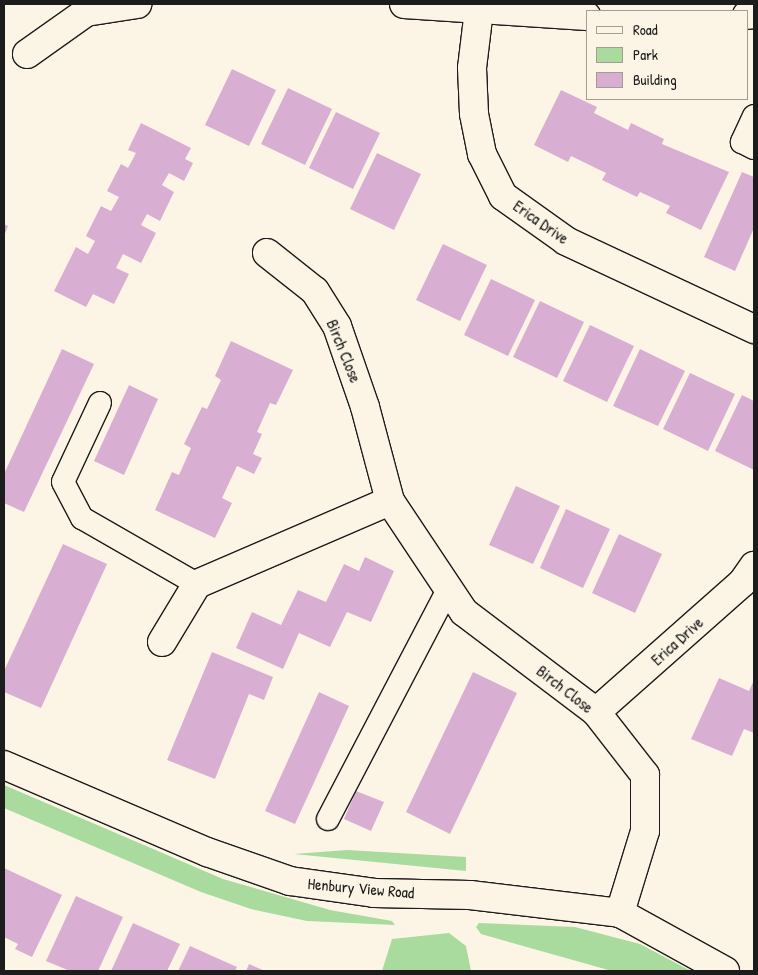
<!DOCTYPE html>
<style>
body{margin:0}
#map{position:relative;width:758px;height:975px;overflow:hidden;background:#fcf5e5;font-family:"Patrick Hand",sans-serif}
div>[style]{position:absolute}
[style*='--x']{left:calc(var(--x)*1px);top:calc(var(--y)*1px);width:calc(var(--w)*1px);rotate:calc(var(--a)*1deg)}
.green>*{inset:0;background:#a8db9d}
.building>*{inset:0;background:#d9aed3}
.roads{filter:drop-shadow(1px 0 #1c1c1c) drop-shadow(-1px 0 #1c1c1c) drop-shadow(0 1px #1c1c1c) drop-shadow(0 -1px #1c1c1c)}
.service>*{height:22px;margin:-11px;padding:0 11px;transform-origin:11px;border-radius:11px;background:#fcf5e5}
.minor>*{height:28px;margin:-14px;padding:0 14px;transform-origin:14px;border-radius:14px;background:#fcf5e5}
span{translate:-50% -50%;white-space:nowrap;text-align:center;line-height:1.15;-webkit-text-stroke:4px #fcf5e5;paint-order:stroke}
.street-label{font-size:16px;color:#1c1c1c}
.frame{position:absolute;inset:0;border:5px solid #1c1c1c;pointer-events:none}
.legend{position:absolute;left:586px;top:10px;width:162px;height:90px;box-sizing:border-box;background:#fcf5e5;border:1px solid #a29e95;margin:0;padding:6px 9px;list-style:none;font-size:15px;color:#1c1c1c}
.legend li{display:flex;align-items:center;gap:10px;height:25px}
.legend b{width:25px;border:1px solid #a29e95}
</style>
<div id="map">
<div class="green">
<i style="clip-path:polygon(4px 785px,223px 879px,330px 910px,392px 921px,395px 925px,307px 921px,251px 909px,201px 892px,4px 808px)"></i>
<i style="clip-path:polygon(347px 850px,466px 857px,466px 871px,294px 854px)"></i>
<i style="clip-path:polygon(479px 923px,575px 927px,640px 944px,691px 971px,612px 971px,481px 934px,476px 927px)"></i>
<i style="clip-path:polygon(449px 933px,466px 946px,471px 971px,382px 971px,392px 939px)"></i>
</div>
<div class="building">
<i style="clip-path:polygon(232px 69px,276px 90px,249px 146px,205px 125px)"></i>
<i style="clip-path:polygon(288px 88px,332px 109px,305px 165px,261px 144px)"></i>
<i style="clip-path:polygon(561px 90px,597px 107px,594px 113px,628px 130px,631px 123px,664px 139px,662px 144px,729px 172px,701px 230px,666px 213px,670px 206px,640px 192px,637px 197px,602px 180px,606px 173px,571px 156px,568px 162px,534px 145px)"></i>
<i style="clip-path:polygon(336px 112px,380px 133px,353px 189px,309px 168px)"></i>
<i style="clip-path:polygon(141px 123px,191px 148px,185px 159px,193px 163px,184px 181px,169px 173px,162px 185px,174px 192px,160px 221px,147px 214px,141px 225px,156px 233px,141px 263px,123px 254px,116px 268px,129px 274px,114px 304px,93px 294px,86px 307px,54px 291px,76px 247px,88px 254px,95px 241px,86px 236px,101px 206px,111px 211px,119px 197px,107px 191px,121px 164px,128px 168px,136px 153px,128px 150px)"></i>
<i style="clip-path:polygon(377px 153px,421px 174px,394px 230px,350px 209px)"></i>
<i style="clip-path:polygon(742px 172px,754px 177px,754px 228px,735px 271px,704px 257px)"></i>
<i style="clip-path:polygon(4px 224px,8px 226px,4px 236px)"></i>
<i style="clip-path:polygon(443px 244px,487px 265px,460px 321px,416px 300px)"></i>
<i style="clip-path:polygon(491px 279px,535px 300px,508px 356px,464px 335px)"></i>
<i style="clip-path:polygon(540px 301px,584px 322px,557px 378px,513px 357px)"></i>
<i style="clip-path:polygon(590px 325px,634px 346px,607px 402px,563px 381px)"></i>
<i style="clip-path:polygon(231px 341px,293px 370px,276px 405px,270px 403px,257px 432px,262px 434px,253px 454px,262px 458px,254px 474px,237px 466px,222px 498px,232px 503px,215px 538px,155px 510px,172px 472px,179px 475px,191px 448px,184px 444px,202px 407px,207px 409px,221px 380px,215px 376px)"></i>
<i style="clip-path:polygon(62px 349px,94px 364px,24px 512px,4px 503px,4px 474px)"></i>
<i style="clip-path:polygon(640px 349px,685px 371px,658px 426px,613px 406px)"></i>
<i style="clip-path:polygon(690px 373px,735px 394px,708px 451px,663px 429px)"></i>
<i style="clip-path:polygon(129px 385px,158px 399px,124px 475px,94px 461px)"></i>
<i style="clip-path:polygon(742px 395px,754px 401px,754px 470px,715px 451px)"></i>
<i style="clip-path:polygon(516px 486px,560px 506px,533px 564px,489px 545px)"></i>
<i style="clip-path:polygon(566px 509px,610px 529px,583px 588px,540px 568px)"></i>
<i style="clip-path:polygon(619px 534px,662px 554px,635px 613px,592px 593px)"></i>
<i style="clip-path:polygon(63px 544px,107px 564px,41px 708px,4px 692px,4px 671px)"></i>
<i style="clip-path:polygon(365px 557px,394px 571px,371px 622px,347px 612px,330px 647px,299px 633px,283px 669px,236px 648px,252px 612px,281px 625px,298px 590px,326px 602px,344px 564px,359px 571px)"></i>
<i style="clip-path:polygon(212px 652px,273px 677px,264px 700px,249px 694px,215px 779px,167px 760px)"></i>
<i style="clip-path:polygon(473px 672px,517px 693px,450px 834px,406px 812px)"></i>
<i style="clip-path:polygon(719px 678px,749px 691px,754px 680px,754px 733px,744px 729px,732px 756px,691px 739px)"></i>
<i style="clip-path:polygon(319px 692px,349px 706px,295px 824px,265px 811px)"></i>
<i style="clip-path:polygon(356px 791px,384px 802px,371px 831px,344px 819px)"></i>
<i style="clip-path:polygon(4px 868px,62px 895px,32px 957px,15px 949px,18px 944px,4px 937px)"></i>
<i style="clip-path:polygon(76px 896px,123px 917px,98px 971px,70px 971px,46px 961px)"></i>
<i style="clip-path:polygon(133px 923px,180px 944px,167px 971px,111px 971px)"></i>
<i style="clip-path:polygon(190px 946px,237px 967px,235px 971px,178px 971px)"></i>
<i style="clip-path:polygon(249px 964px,265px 971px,246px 971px)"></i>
</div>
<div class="roads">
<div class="service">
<i style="--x:754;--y:116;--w:29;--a:115"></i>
<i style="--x:742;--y:142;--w:13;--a:27"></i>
<i style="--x:100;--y:403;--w:87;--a:115.1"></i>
<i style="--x:63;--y:482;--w:41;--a:62.2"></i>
<i style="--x:82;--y:518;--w:133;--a:29.9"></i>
<i style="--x:328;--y:819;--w:259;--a:-62.4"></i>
</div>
<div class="minor">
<i style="--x:404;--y:4;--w:183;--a:3.8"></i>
<i style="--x:479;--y:10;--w:58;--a:96.9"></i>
<i style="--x:472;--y:68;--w:46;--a:87.5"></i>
<i style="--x:474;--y:114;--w:41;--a:78.7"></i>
<i style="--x:482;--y:154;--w:47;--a:63.4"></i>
<i style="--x:503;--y:196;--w:77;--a:35.5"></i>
<i style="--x:566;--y:241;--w:208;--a:25.1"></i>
<i style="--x:747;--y:15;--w:7;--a:-8"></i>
<i style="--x:27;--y:54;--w:72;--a:-35.4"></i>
<i style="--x:86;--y:12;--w:52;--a:-8.9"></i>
<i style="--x:267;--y:253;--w:61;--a:38.4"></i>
<i style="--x:315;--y:291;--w:41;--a:57.8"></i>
<i style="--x:337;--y:326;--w:86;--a:70.9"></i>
<i style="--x:365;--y:407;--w:97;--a:75.1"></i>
<i style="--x:390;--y:501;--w:133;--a:56.3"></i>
<i style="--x:464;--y:612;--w:166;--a:37.1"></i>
<i style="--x:596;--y:712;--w:80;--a:52.1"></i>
<i style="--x:645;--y:775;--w:56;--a:90"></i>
<i style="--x:645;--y:831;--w:86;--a:107"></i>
<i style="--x:162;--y:642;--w:68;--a:-58.9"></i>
<i style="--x:197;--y:584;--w:210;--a:-23.3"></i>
<i style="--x:596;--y:712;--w:195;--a:-41.5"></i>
<i style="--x:742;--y:583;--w:21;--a:-55"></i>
<i style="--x:4;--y:765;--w:221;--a:23.2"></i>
<i style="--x:207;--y:852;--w:88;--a:19.3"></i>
<i style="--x:290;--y:881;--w:85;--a:8.1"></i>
<i style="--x:374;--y:893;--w:96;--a:1.2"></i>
<i style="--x:470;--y:895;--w:151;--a:6.8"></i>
<i style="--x:620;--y:913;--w:120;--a:28.9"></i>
</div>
</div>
<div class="street-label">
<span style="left:541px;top:222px;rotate:35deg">Erica Drive</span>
<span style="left:344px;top:351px;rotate:68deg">Birch Close</span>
<span style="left:677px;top:641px;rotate:-42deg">Erica Drive</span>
<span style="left:565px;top:689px;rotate:38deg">Birch Close</span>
<span style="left:361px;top:888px;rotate:5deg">Henbury View Road</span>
</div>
<div class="frame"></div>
<ul class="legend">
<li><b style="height:6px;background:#fcf5e5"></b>Road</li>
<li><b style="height:14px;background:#a8db9d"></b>Park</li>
<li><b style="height:14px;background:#d9aed3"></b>Building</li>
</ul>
</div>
